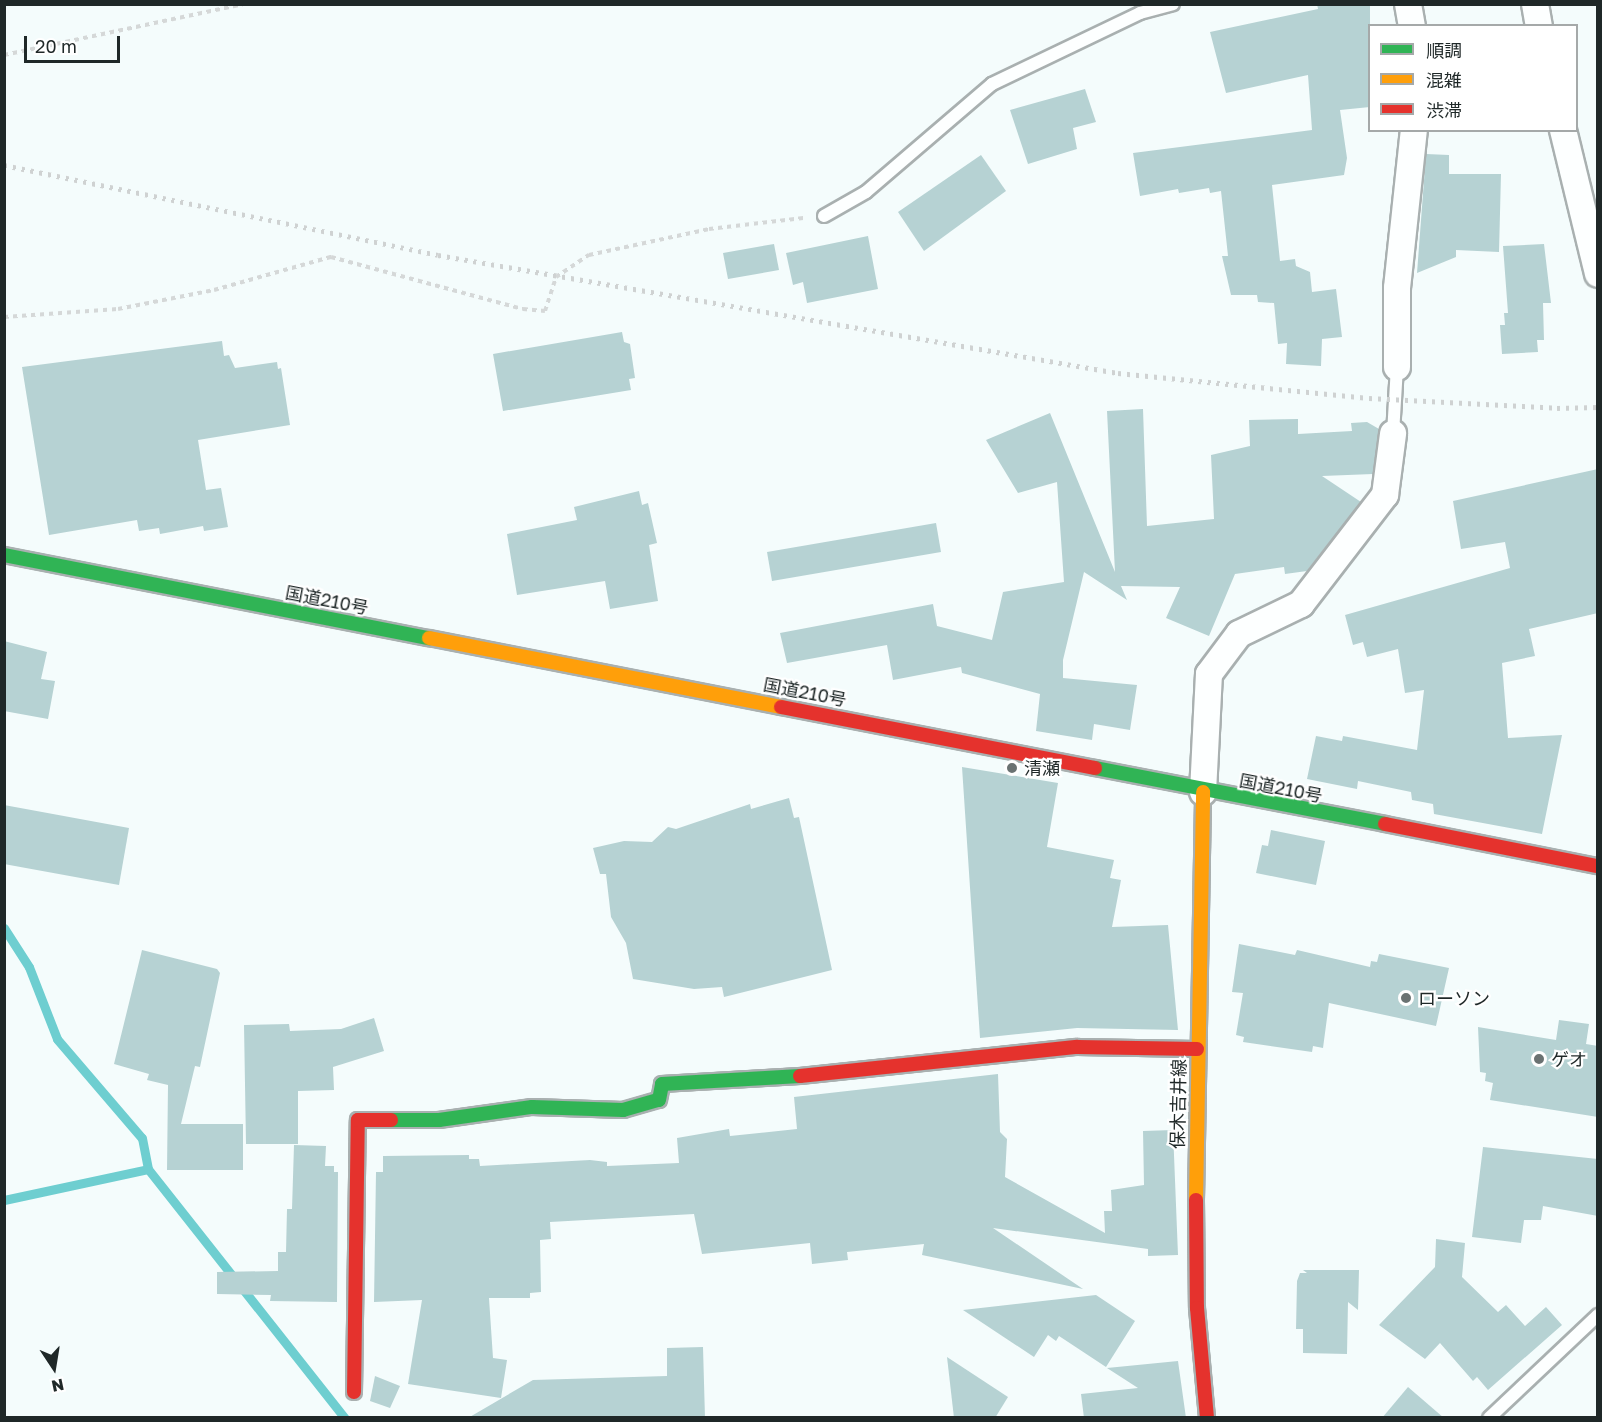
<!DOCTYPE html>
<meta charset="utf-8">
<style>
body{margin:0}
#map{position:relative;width:1602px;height:1422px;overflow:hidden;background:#f4fcfc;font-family:"Golos Text","Noto Sans JP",sans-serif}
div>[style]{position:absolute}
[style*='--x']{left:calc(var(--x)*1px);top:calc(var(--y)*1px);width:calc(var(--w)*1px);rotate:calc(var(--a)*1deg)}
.stream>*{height:9px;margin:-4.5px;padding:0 4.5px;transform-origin:4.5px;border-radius:4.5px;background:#6eced0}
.building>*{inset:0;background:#b6d2d3}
.path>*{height:4px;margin-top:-2px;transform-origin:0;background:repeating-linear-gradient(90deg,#d5d8d8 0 4.5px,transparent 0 9px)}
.roads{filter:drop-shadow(2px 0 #a9b0b0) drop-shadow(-2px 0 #a9b0b0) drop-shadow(0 2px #a9b0b0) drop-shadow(0 -2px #a9b0b0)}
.lane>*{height:12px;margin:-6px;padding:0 6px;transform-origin:6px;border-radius:6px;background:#fdffff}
.street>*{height:26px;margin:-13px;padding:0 13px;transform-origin:13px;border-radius:13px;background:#fdffff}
.fast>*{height:14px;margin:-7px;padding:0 7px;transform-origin:7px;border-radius:7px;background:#30b455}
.slow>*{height:14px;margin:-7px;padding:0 7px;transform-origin:7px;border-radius:7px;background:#ff9f0a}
.jam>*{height:14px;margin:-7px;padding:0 7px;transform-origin:7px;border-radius:7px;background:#e5322d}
.rail>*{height:4.5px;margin-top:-2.25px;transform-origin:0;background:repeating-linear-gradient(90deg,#cfd2d2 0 3px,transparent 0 9px)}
.dots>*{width:16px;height:16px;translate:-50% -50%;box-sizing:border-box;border:3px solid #fff;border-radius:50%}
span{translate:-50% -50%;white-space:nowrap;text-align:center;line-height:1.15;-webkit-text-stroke:4.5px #fff;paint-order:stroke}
.street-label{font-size:18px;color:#1f2828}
.poi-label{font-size:18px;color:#1f2828}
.left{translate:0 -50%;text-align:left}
.frame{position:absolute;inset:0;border:6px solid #1f2828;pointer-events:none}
.legend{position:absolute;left:1368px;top:24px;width:210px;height:108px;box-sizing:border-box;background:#fff;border:2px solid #a5a9a9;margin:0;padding:8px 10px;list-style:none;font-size:18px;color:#1f2828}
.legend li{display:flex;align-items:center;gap:12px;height:30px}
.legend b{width:30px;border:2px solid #a5a9a9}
.north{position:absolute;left:24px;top:1338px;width:60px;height:60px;-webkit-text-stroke:4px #fff;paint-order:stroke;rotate:168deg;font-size:16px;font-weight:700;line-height:24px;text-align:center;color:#1f2828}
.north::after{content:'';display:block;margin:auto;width:21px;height:27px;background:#1f2828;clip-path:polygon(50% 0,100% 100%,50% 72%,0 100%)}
.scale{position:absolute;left:24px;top:36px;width:96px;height:27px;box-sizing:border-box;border:3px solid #1f2828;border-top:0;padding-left:8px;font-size:18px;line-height:21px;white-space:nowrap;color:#1f2828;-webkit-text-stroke:4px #fff;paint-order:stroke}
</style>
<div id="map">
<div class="stream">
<i style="--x:4;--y:928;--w:46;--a:57.3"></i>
<i style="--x:29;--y:967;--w:77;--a:68.7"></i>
<i style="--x:57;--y:1039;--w:130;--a:49.4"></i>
<i style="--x:142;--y:1138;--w:32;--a:79"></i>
<i style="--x:4;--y:1200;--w:147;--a:-12.1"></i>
<i style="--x:148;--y:1169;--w:318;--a:51.7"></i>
</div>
<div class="building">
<i style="clip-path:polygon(1317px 4px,1370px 4px,1370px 107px,1340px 110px,1347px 158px,1344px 175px,1272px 185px,1280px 261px,1295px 259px,1296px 266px,1310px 272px,1312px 292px,1336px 289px,1342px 337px,1322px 339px,1321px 366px,1286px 364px,1287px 343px,1278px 344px,1274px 303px,1258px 302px,1257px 295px,1231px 295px,1222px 256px,1228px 256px,1221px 191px,1210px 193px,1209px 188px,1179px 193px,1178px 189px,1140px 196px,1133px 153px,1312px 130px,1308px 75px,1226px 93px,1210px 32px,1318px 9px)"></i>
<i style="clip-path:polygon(1085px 89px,1096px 122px,1073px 128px,1077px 149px,1028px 164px,1010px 110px)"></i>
<i style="clip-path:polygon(1426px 154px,1449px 155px,1449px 174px,1501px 174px,1499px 252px,1456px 250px,1456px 257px,1417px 273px)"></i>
<i style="clip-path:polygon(981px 155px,1006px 191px,924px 251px,898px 212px)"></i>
<i style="clip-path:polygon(868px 236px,878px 289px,807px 303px,803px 282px,793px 285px,786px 253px)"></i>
<i style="clip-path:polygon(774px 244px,779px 270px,728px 279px,723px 253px)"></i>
<i style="clip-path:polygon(1544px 244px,1551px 303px,1543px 303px,1544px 340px,1537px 340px,1538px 352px,1502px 354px,1500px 325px,1505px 325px,1504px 313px,1508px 313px,1503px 246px)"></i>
<i style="clip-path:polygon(622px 332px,624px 342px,630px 344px,635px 378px,629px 379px,631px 390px,503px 411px,493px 354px)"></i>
<i style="clip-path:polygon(222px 341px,224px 356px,229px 355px,235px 368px,277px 362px,278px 369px,281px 368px,290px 425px,198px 440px,206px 490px,221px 488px,228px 527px,204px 531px,203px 526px,160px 534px,159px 528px,139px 531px,137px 520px,49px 535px,22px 367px)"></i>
<i style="clip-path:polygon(1143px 409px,1147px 526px,1214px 519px,1211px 455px,1250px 446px,1249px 420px,1298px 419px,1298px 434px,1352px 431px,1351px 423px,1367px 422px,1379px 429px,1373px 474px,1322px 476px,1361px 502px,1307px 571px,1285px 574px,1284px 567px,1235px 574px,1209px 636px,1166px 618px,1180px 587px,1121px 586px,1127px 600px,1084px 572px,1063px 660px,1063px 678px,1137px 685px,1130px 730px,1094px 724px,1092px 740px,1036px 731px,1040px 694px,962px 673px,961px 667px,893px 680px,887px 645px,787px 663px,780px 633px,933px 604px,937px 626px,992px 640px,1003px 592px,1064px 582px,1057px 482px,1018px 493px,986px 440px,1050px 413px,1115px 572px,1107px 411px)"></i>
<i style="clip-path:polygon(1598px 469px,1598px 613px,1529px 629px,1535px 656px,1502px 663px,1508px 738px,1562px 735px,1542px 834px,1434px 814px,1433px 804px,1412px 800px,1411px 792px,1358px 781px,1357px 789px,1307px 779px,1316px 736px,1342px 741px,1343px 736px,1417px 750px,1424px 690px,1405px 693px,1398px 649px,1367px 657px,1363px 642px,1353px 645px,1345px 615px,1510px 568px,1505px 542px,1461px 549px,1453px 501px)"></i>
<i style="clip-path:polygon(639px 491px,642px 505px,648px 503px,657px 543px,649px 545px,658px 601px,610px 609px,605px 581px,517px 595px,507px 534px,577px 520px,574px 507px)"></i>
<i style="clip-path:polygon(936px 523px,941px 552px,772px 581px,767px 552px)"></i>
<i style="clip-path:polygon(4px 641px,47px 652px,41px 679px,55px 681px,48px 719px,4px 711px)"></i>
<i style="clip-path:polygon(962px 767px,1058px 783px,1047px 847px,1114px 860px,1110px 878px,1121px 880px,1112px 927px,1168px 925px,1178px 1030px,1077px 1028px,980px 1038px)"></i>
<i style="clip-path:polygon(789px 798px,794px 818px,799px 817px,832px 970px,724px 997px,722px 987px,694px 989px,633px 979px,626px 943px,611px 917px,606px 874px,600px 874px,593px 848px,624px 841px,652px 842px,668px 827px,676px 829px,750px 804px,751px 809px)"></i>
<i style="clip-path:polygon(4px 805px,129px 828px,119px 885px,4px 864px)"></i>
<i style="clip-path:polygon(1271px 830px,1325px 841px,1316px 885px,1256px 873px,1262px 845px,1268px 846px)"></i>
<i style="clip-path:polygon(1239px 944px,1295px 955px,1297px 950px,1370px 967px,1371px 961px,1377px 962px,1379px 954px,1449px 968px,1436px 1026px,1329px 1003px,1323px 1048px,1313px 1046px,1312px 1052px,1243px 1042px,1244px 1037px,1236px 1035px,1243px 993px,1232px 992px)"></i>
<i style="clip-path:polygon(142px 950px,217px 969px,220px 973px,200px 1067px,195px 1066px,181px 1124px,243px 1124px,243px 1170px,167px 1170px,168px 1085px,147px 1080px,149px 1074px,114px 1064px)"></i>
<i style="clip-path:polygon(374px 1018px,384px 1051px,333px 1067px,334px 1090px,298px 1091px,298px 1144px,246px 1144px,244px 1025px,289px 1024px,290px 1031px,341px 1029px)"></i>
<i style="clip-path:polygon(1559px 1020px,1589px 1024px,1586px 1044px,1598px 1046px,1598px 1117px,1490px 1100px,1493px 1083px,1485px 1081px,1486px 1073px,1480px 1072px,1478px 1027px,1556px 1040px)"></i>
<i style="clip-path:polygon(998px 1074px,1000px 1132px,1007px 1139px,1005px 1177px,1105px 1233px,1104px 1211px,1112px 1211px,1111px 1190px,1144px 1185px,1143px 1131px,1173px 1130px,1178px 1255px,1148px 1256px,1148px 1249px,993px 1228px,1083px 1289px,922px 1255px,924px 1244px,847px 1252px,848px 1260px,812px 1264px,810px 1243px,702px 1254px,694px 1214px,550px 1222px,551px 1239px,540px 1240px,541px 1292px,530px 1293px,530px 1298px,489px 1298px,493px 1358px,507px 1360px,501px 1398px,408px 1384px,422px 1300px,374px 1302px,376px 1172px,383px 1172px,383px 1156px,469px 1155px,469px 1159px,479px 1159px,480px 1166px,590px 1160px,607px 1162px,607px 1166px,679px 1163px,677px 1138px,729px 1129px,730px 1136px,797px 1129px,794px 1097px)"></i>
<i style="clip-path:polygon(294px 1145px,326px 1146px,325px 1166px,334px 1166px,334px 1172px,338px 1172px,337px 1302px,270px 1301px,271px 1295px,217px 1294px,217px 1272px,278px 1271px,278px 1252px,286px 1252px,287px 1209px,292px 1209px)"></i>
<i style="clip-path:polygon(1483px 1147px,1598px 1159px,1598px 1216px,1543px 1206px,1541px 1220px,1524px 1220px,1521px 1243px,1472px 1237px)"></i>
<i style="clip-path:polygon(1436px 1239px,1465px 1243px,1462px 1277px,1498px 1312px,1506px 1305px,1525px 1326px,1546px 1307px,1562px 1325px,1488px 1390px,1477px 1377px,1473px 1381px,1440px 1343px,1425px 1359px,1379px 1325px,1435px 1267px)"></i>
<i style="clip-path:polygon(1303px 1270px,1359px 1270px,1358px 1310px,1348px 1302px,1347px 1354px,1303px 1353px,1303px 1329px,1296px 1329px,1297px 1281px,1300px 1273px,1307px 1273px)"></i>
<i style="clip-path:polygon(1096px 1295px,1135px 1321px,1106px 1367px,1059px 1336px,1056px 1341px,1048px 1335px,1034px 1357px,963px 1310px)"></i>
<i style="clip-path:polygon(703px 1347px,705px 1418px,468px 1418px,533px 1380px,667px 1376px,667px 1348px)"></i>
<i style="clip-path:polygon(947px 1357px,1008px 1397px,995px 1418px,954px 1418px)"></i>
<i style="clip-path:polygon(1178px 1361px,1186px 1418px,1084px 1418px,1081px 1394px,1138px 1388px,1107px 1368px)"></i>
<i style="clip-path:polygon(375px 1376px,400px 1386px,390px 1408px,370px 1401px)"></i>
<i style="clip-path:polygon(1408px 1387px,1444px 1418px,1382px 1418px)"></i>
</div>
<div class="path">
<i style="--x:4;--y:55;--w:244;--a:-12"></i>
<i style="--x:4;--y:317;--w:114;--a:-4"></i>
<i style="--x:118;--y:309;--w:98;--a:-11.2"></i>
<i style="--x:214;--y:290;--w:122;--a:-15.8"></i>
<i style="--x:331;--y:257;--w:199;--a:15.2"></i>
<i style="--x:523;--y:309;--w:22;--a:5"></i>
<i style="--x:545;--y:311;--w:36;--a:-72"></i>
<i style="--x:556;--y:277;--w:40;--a:-34"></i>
<i style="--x:589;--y:255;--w:123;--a:-12.2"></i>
<i style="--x:709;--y:229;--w:95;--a:-6.7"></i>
</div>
<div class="roads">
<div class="lane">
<i style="--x:824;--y:216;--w:48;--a:-29.7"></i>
<i style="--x:866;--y:192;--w:166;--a:-40.6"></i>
<i style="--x:992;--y:84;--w:164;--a:-25.6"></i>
<i style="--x:1140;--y:13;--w:34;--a:-15"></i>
<i style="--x:1393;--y:434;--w:67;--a:-86.6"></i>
<i style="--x:1489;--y:1418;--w:150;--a:-43.4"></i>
</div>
<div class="street">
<i style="--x:1408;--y:4;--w:22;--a:80"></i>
<i style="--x:1535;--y:4;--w:22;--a:80"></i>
<i style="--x:1563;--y:130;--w:148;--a:76.3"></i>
<i style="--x:1397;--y:367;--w:79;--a:-90"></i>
<i style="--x:1397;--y:288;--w:159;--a:-83.9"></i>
<i style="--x:1203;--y:792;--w:118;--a:-87.1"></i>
<i style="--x:1209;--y:674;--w:50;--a:-53.1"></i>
<i style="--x:1239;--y:634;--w:69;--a:-25.8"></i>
<i style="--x:1301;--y:604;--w:138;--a:-52.4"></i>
<i style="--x:1385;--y:495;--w:62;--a:-82.5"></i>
</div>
<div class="fast">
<i style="--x:4;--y:555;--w:433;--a:11.1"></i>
<i style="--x:1095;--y:768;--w:295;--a:10.9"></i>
<i style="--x:391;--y:1120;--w:48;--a:0"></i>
<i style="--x:439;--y:1120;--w:94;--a:-8"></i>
<i style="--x:532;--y:1107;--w:91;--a:1.9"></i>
<i style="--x:623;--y:1110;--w:37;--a:-16"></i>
<i style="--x:659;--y:1100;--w:16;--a:-79"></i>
<i style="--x:662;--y:1084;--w:138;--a:-3.3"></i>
</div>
<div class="slow">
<i style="--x:429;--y:638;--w:359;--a:11.1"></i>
<i style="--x:1196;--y:1200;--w:408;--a:-89"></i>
</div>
<div class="jam">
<i style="--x:781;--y:707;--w:320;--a:11"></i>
<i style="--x:1385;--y:824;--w:217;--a:11.2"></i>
<i style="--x:800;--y:1076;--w:279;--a:-6"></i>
<i style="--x:1077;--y:1047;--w:120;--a:1"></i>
<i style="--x:1196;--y:1200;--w:108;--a:89.5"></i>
<i style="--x:1197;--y:1308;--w:110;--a:84.8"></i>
<i style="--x:354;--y:1392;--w:272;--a:-89.2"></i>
<i style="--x:358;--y:1120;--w:33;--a:0"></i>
</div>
</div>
<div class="rail">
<i style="--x:4;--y:165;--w:443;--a:11.7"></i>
<i style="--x:438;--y:255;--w:690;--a:9.84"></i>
<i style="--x:1118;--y:373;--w:252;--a:5.7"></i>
<i style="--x:1369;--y:398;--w:188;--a:3"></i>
<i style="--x:1557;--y:408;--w:41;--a:-1.4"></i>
</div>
<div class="dots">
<i style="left:1012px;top:768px;background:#6a7272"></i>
<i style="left:1406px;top:998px;background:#6a7272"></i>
<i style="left:1539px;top:1059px;background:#6a7272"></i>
</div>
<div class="street-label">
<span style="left:327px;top:600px;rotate:11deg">国道210号</span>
<span style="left:805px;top:692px;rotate:11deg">国道210号</span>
<span style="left:1281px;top:788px;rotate:11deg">国道210号</span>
<span style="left:1178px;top:1104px;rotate:-89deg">保木吉井線</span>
</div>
<div class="poi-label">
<span class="left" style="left:1024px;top:768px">清瀬</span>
<span class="left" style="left:1418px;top:998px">ローソン</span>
<span class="left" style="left:1551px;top:1059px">ゲオ</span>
</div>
<div class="frame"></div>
<ul class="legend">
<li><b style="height:8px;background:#30b455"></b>順調</li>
<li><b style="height:8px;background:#ff9f0a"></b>混雑</li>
<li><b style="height:8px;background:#e5322d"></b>渋滞</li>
</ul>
<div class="north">N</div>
<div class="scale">20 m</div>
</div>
